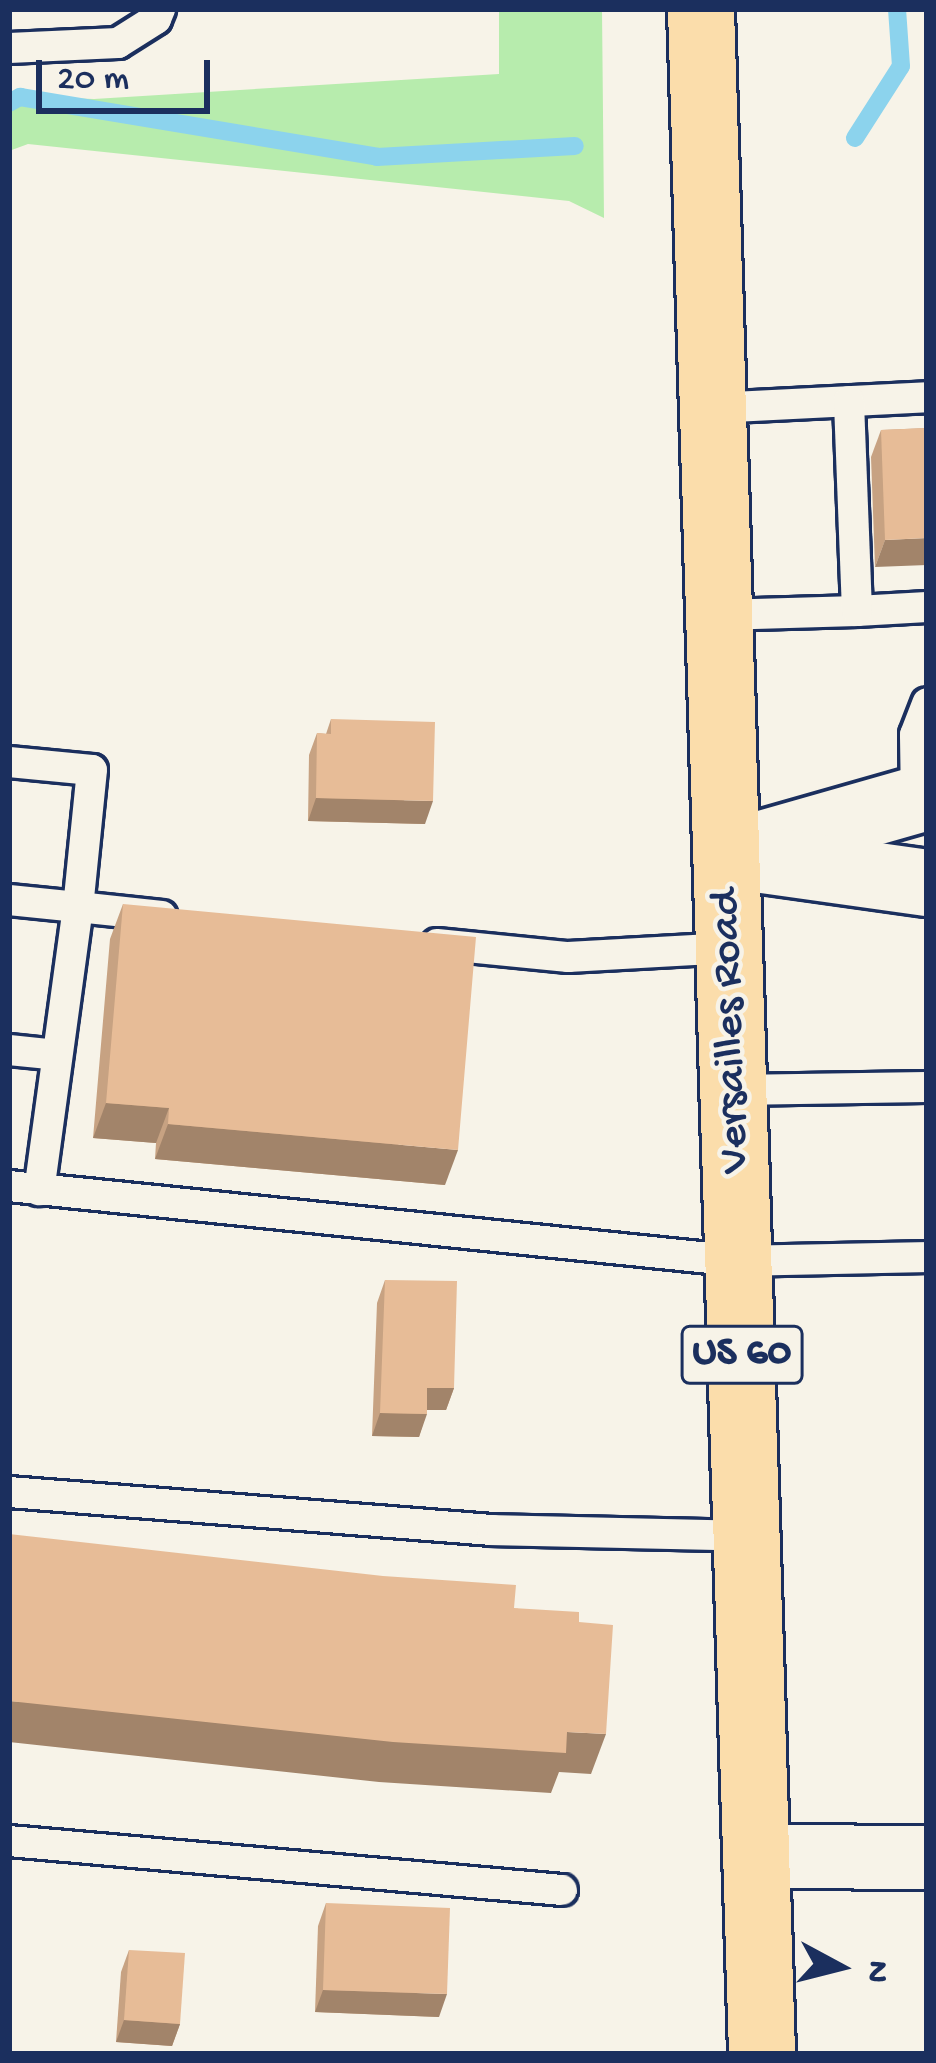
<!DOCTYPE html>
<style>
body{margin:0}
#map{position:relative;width:936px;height:2063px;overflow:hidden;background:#f7f3e8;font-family:"Gochi Hand",sans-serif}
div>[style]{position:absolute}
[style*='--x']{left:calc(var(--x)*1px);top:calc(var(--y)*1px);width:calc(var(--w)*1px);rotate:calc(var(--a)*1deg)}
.green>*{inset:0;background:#b7ecad}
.stream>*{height:18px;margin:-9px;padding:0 9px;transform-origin:9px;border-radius:9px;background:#8cd3ed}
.roads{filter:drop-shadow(3px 0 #1b2f5e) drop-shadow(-3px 0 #1b2f5e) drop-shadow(0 3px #1b2f5e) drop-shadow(0 -3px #1b2f5e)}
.lane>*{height:30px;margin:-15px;padding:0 15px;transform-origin:15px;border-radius:15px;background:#f7f3e8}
.street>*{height:63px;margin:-31.5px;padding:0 31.5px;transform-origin:31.5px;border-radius:31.5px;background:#f7f3e8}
.secondary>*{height:66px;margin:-33px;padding:0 33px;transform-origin:33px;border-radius:33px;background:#f7f3e8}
.primary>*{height:66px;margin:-33px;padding:0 33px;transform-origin:33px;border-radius:33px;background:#fbddab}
.wall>*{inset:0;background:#c7a282}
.shaded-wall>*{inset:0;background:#a2846a}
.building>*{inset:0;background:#e7bc97}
span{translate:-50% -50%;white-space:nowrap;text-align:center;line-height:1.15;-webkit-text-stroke:9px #f7f3e8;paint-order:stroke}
.shield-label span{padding:3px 9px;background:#f7f3e8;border:3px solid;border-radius:9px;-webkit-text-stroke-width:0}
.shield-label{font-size:42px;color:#1b2f5e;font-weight:700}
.street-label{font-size:45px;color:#1b2f5e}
.frame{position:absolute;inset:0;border:12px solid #1b2f5e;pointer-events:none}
.north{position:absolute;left:780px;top:1907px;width:120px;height:120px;-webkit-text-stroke:9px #f7f3e8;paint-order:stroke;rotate:97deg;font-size:33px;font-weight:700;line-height:48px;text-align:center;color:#1b2f5e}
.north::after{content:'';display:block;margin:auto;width:42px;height:54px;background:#1b2f5e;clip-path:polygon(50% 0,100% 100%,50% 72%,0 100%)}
.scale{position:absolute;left:36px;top:60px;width:174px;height:54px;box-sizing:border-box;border:6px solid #1b2f5e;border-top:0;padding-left:15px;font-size:36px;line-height:42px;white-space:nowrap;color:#1b2f5e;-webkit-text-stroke:9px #f7f3e8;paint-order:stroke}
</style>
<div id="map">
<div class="green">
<i style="clip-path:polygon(499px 9px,602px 9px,604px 218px,569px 201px,28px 144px,9px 151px,9px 96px,94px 99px,499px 74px)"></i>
</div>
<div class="stream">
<i style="--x:9;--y:103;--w:13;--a:-29"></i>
<i style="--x:20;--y:97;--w:362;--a:9.5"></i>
<i style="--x:377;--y:157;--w:198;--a:-3.2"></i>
<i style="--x:855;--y:138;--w:85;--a:-57.4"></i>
<i style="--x:901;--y:66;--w:57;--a:-94"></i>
</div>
<div class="roads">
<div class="lane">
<i style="--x:9;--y:48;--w:109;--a:-2.6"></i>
<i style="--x:118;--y:43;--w:45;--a:-32.3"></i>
<i style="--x:156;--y:19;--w:11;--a:-68"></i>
<i style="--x:713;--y:408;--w:214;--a:-2.9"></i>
<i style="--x:857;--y:611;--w:70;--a:-3.3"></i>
<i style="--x:720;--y:615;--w:137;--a:-1.7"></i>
<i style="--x:857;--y:611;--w:210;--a:-92.2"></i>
<i style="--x:9;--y:762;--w:83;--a:5.5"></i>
<i style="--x:92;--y:770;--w:138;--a:95.8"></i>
<i style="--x:78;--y:907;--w:84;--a:6.1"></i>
<i style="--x:916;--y:800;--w:65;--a:-90.9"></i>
<i style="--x:915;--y:735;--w:34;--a:-69"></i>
<i style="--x:9;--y:900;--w:69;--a:5.8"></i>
<i style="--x:78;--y:907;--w:286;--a:97.8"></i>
<i style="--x:437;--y:944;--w:132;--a:5.7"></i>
<i style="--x:568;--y:957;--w:162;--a:-3.2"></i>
<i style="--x:9;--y:1050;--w:48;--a:5.9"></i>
<i style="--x:734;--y:1090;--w:193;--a:-0.9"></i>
<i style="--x:9;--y:1186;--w:734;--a:5.87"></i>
<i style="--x:739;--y:1261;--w:188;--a:-1.2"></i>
<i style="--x:9;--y:1492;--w:484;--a:4.5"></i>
<i style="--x:492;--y:1530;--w:255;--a:1.3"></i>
<i style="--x:9;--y:1841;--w:555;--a:5.06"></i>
</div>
<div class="street">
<i style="--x:756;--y:1856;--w:171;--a:0.3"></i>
</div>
<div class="secondary">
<i style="--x:727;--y:854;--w:208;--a:-15.9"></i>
<i style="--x:749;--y:858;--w:180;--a:8"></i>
</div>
<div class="primary">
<i style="--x:701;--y:9;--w:2046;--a:88.29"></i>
</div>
</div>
<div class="wall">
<i style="clip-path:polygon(927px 428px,875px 567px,871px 457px,881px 430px)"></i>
<i style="clip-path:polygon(331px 719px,425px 824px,308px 821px,309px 755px,317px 733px,326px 734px)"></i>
<i style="clip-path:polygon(123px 904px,445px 1185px,155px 1159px,156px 1143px,93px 1138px,110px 939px)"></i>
<i style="clip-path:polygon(385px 1280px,454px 1388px,446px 1410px,427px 1410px,419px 1437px,372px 1436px,377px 1303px)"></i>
<i style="clip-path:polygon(326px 1903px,439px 2017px,315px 2012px,318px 1926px)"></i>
<i style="clip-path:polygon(129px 1950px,180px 2024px,172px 2046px,116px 2042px,121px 1972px)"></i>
</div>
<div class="shaded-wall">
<i style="clip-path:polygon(927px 538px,927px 565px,875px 567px,885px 540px)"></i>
<i style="clip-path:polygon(316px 798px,433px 801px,425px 824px,308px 821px)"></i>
<i style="clip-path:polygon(106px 1103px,169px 1108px,156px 1143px,93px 1138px)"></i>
<i style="clip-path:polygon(168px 1124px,458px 1150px,445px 1185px,155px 1159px)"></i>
<i style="clip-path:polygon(427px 1388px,454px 1388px,446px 1410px,419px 1410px)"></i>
<i style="clip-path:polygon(380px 1413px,427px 1414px,419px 1437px,372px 1436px)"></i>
<i style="clip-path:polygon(9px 1701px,567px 1732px,606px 1734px,591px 1774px,559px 1772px,551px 1793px,379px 1782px,9px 1742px)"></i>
<i style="clip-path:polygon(323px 1990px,447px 1994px,439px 2017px,315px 2012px)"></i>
<i style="clip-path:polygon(124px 2020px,180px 2024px,172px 2046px,116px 2042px)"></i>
</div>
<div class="building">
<i style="clip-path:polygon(927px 428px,927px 538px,885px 540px,881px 430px)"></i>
<i style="clip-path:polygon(331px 719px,435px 722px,433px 801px,316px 798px,317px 733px,331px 734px)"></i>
<i style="clip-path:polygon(123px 904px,476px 937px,458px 1150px,168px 1124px,169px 1108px,106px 1103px)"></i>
<i style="clip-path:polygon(385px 1280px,457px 1281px,454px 1388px,427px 1388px,427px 1414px,380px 1413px)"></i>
<i style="clip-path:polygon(9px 1534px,383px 1576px,516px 1585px,514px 1608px,579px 1612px,579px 1622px,613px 1625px,606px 1734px,567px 1732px,566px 1753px,393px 1742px,9px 1701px)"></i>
<i style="clip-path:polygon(326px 1903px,450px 1908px,447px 1994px,323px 1990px)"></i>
<i style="clip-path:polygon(129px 1950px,185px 1953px,180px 2024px,124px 2020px)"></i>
</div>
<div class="shield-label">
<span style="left:742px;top:1355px">US 60</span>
</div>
<div class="street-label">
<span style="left:732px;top:1031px;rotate:-92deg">Versailles Road</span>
</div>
<div class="frame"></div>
<div class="north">N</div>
<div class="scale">20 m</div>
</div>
